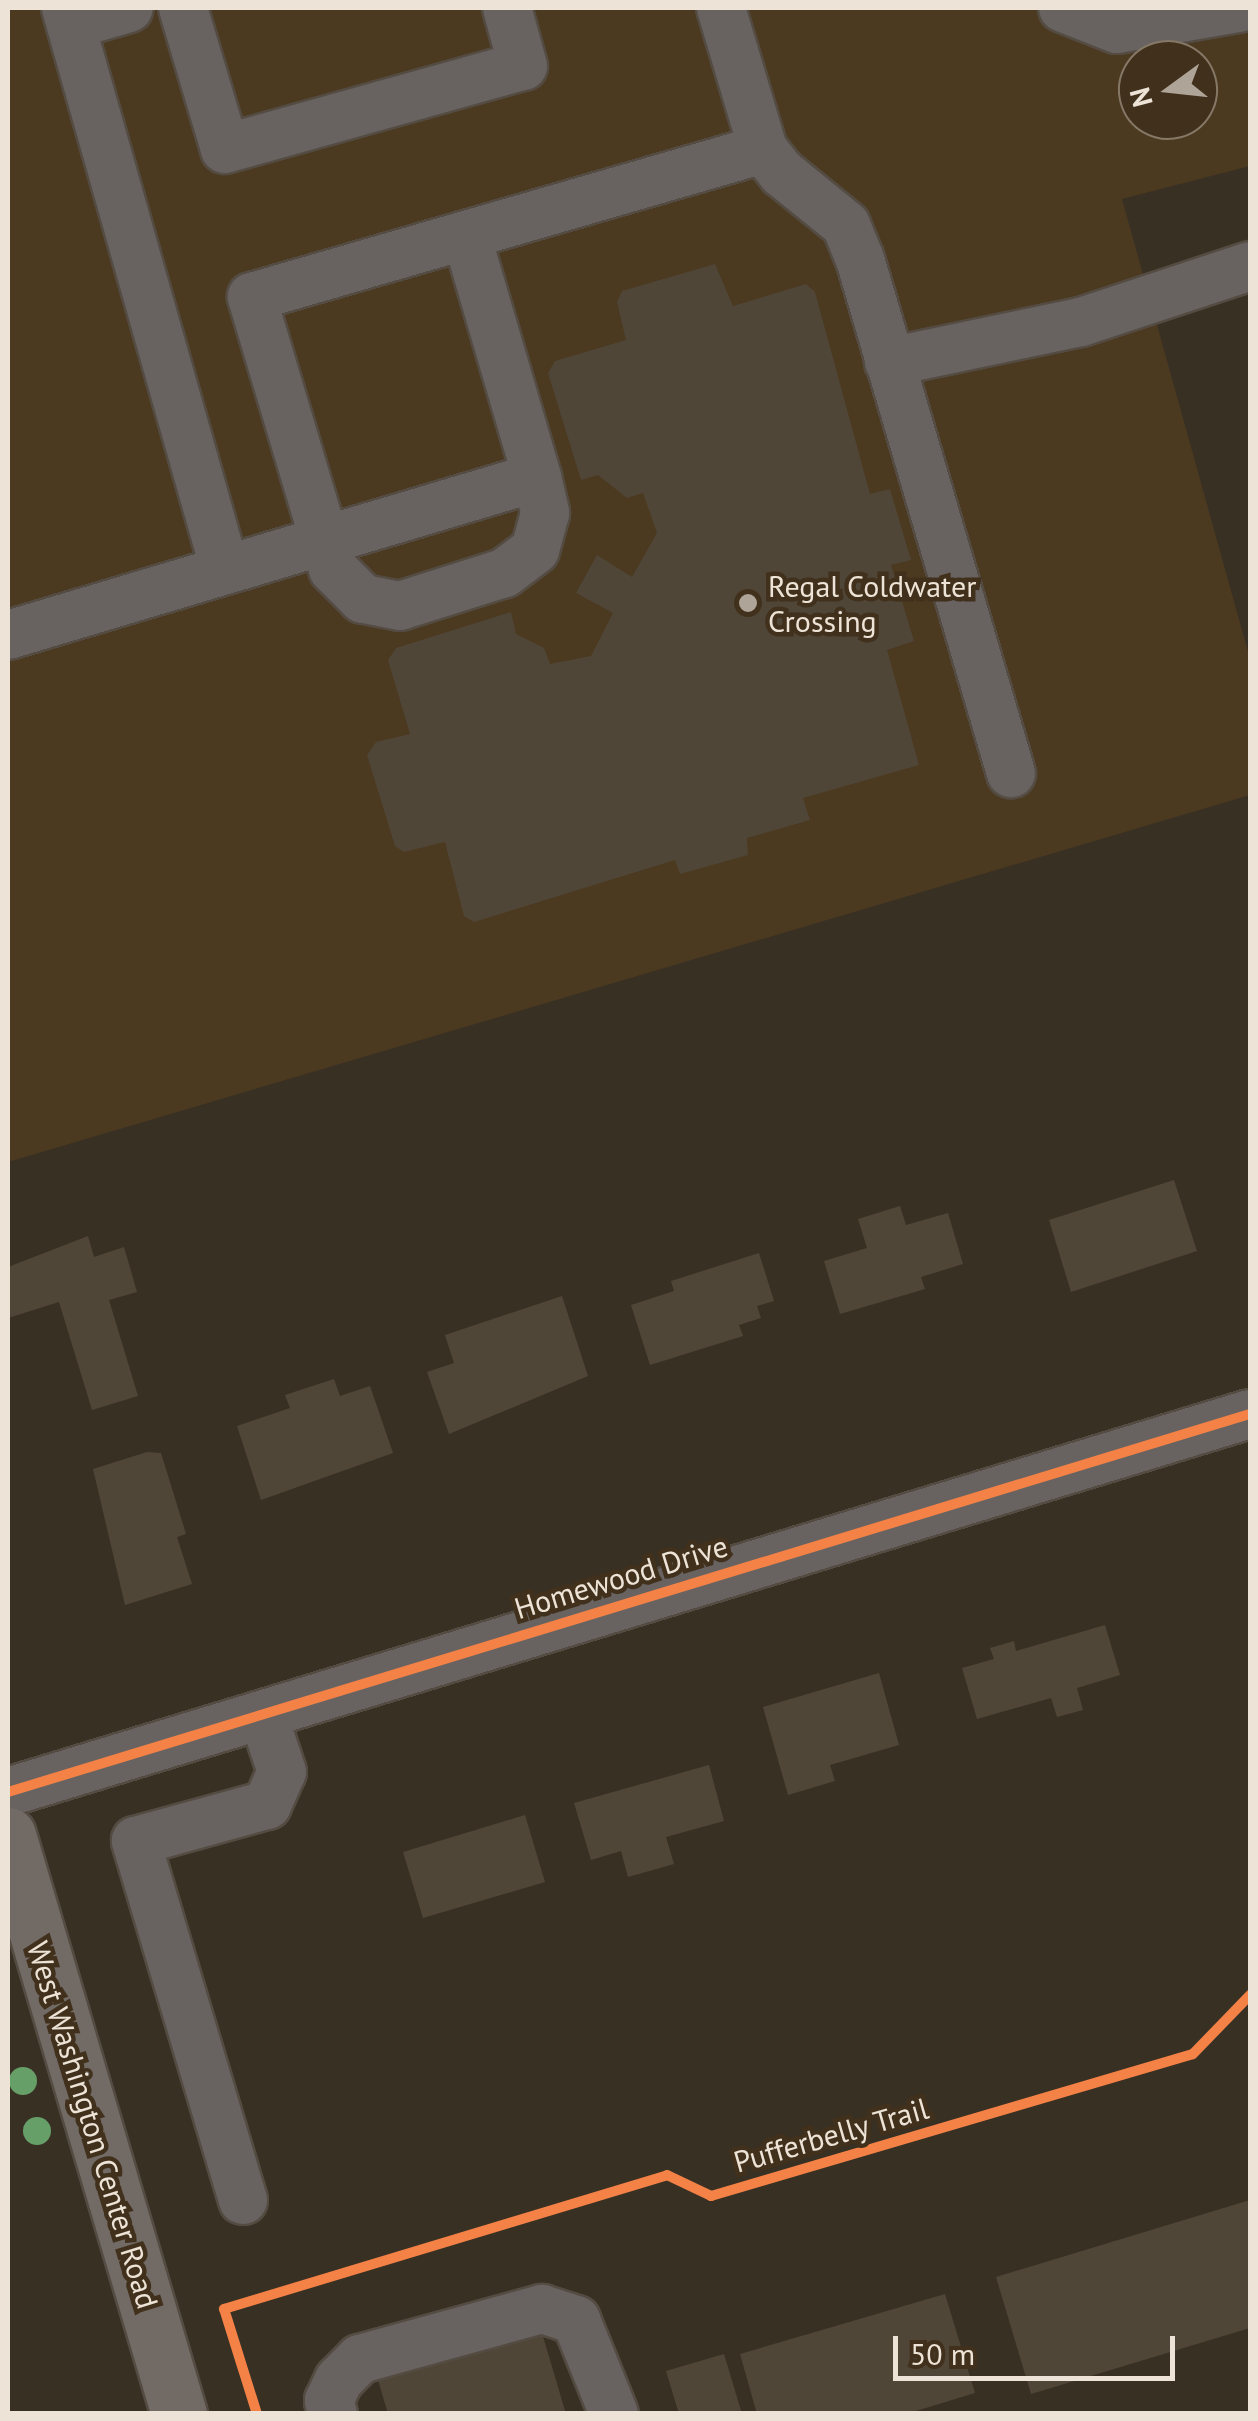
<!DOCTYPE html>
<style>
body{margin:0}
#map{position:relative;width:1258px;height:2421px;overflow:hidden;background:#393024;font-family:"PT Sans",sans-serif}
div>[style]{position:absolute}
[style*='--x']{left:calc(var(--x)*1px);top:calc(var(--y)*1px);width:calc(var(--w)*1px);rotate:calc(var(--a)*1deg)}
.built>*{inset:0;background:#4b3920}
.building>*{inset:0;background:#504638}
.roads{filter:drop-shadow(2px 0 #544c42) drop-shadow(-2px 0 #544c42) drop-shadow(0 2px #544c42) drop-shadow(0 -2px #544c42)}
.minor>*{height:48px;margin:-24px;padding:0 24px;transform-origin:24px;border-radius:24px;background:#686260}
.major>*{height:55px;margin:-27.5px;padding:0 27.5px;transform-origin:27.5px;border-radius:27.5px;background:#716a65}
.cycleway>*{height:10px;margin:-5px;padding:0 5px;transform-origin:5px;border-radius:5px;background:#f48246}
.trees>*{width:28px;height:28px;margin:-14px;border-radius:50%;background:#679f69}
.dots>*{width:28px;height:28px;translate:-50% -50%;box-sizing:border-box;border:5px solid #41311c;border-radius:50%}
span{translate:-50% -50%;white-space:nowrap;text-align:center;line-height:1.15;-webkit-text-stroke:9px #41311c;paint-order:stroke}
.poi-label{font-size:30px;color:#ede3d6}
.left{translate:0 -50%;text-align:left}
.street-label{font-size:30px;color:#ede3d6}
.frame{position:absolute;inset:0;border:10px solid #ede3d6;pointer-events:none}
.north{position:absolute;left:1118px;top:40px;width:100px;height:100px;box-sizing:border-box;background:#41311c;border:2px solid #867866;border-radius:50%;rotate:255deg;font-size:28px;font-weight:700;line-height:40px;text-align:center;color:#ede3d6}
.north::after{content:'';display:block;margin:auto;width:35px;height:45px;background:#aea498;clip-path:polygon(50% 0,100% 100%,50% 72%,0 100%)}
.scale{position:absolute;left:893px;top:2336px;width:282px;height:45px;box-sizing:border-box;border:5px solid #ede3d6;border-top:0;padding-left:12px;font-size:30px;line-height:35px;white-space:nowrap;color:#ede3d6;-webkit-text-stroke:8px #41311c;paint-order:stroke}
</style>
<div id="map">
<div class="built">
<i style="clip-path:polygon(evenodd,8px 8px,1250px 8px,1250px 166px,1122px 199px,1250px 659px,1250px 795px,8px 1162px,8px 8px,1138px 60px,1198px 60px,1198px 120px,1138px 120px,1138px 60px)"></i>
</div>
<div class="building">
<i style="clip-path:polygon(715px 264px,733px 306px,806px 284px,815px 292px,870px 494px,890px 489px,911px 560px,891px 565px,914px 641px,887px 650px,919px 765px,803px 798px,810px 820px,747px 838px,748px 855px,680px 874px,675px 860px,474px 922px,464px 916px,445px 842px,404px 852px,395px 846px,367px 755px,376px 742px,410px 734px,388px 660px,396px 648px,511px 612px,516px 634px,544px 648px,550px 664px,591px 656px,613px 613px,576px 593px,597px 555px,632px 577px,657px 533px,643px 493px,627px 498px,598px 475px,581px 480px,548px 373px,555px 361px,626px 340px,617px 302px,622px 291px)"></i>
<i style="clip-path:polygon(1174px 1180px,1197px 1251px,1071px 1292px,1049px 1220px)"></i>
<i style="clip-path:polygon(900px 1206px,906px 1225px,948px 1213px,963px 1264px,921px 1277px,925px 1289px,840px 1314px,824px 1261px,867px 1248px,858px 1219px)"></i>
<i style="clip-path:polygon(88px 1236px,94px 1257px,124px 1247px,137px 1292px,109px 1300px,138px 1396px,92px 1410px,59px 1302px,8px 1318px,8px 1267px)"></i>
<i style="clip-path:polygon(759px 1253px,774px 1301px,757px 1306px,761px 1318px,739px 1325px,743px 1336px,650px 1365px,631px 1305px,674px 1291px,671px 1281px)"></i>
<i style="clip-path:polygon(562px 1296px,588px 1376px,449px 1434px,427px 1372px,454px 1363px,445px 1335px)"></i>
<i style="clip-path:polygon(334px 1379px,340px 1396px,370px 1386px,393px 1453px,261px 1500px,237px 1426px,290px 1408px,285px 1395px)"></i>
<i style="clip-path:polygon(147px 1452px,161px 1453px,186px 1534px,177px 1537px,192px 1584px,125px 1605px,93px 1469px)"></i>
<i style="clip-path:polygon(1105px 1625px,1120px 1675px,1077px 1688px,1083px 1710px,1057px 1717px,1051px 1698px,977px 1719px,962px 1668px,994px 1659px,990px 1648px,1014px 1641px,1016px 1651px)"></i>
<i style="clip-path:polygon(879px 1673px,899px 1745px,830px 1765px,835px 1781px,788px 1795px,763px 1707px)"></i>
<i style="clip-path:polygon(709px 1765px,724px 1821px,666px 1837px,674px 1864px,628px 1877px,621px 1851px,591px 1860px,574px 1803px)"></i>
<i style="clip-path:polygon(525px 1815px,545px 1882px,423px 1918px,403px 1852px)"></i>
<i style="clip-path:polygon(1250px 2200px,1250px 2328px,1031px 2394px,996px 2277px)"></i>
<i style="clip-path:polygon(945px 2294px,975px 2393px,906px 2414px,757px 2414px,740px 2354px)"></i>
<i style="clip-path:polygon(539px 2323px,566px 2414px,388px 2414px,376px 2373px)"></i>
<i style="clip-path:polygon(724px 2354px,742px 2414px,679px 2414px,666px 2371px)"></i>
</div>
<div class="roads">
<div class="minor">
<i style="--x:66;--y:8;--w:584;--a:74.2"></i>
<i style="--x:183;--y:8;--w:147;--a:73.4"></i>
<i style="--x:225;--y:149;--w:309;--a:-15.6"></i>
<i style="--x:523;--y:66;--w:60;--a:-105.4"></i>
<i style="--x:721;--y:8;--w:147;--a:73.4"></i>
<i style="--x:763;--y:149;--w:31;--a:52"></i>
<i style="--x:782;--y:173;--w:82;--a:39.1"></i>
<i style="--x:846;--y:225;--w:37;--a:68"></i>
<i style="--x:860;--y:259;--w:536;--a:73.63"></i>
<i style="--x:1063;--y:8;--w:58;--a:21.3"></i>
<i style="--x:1117;--y:29;--w:124;--a:-9.8"></i>
<i style="--x:71;--y:25;--w:60;--a:-16.3"></i>
<i style="--x:889;--y:362;--w:196;--a:-11.8"></i>
<i style="--x:1081;--y:322;--w:178;--a:-18.3"></i>
<i style="--x:537;--y:477;--w:37;--a:77"></i>
<i style="--x:545;--y:513;--w:38;--a:105"></i>
<i style="--x:535;--y:550;--w:39;--a:143"></i>
<i style="--x:504;--y:573;--w:109;--a:162.4"></i>
<i style="--x:400;--y:606;--w:38;--a:-169"></i>
<i style="--x:363;--y:599;--w:42;--a:-135"></i>
<i style="--x:333;--y:569;--w:284;--a:-106.6"></i>
<i style="--x:252;--y:297;--w:532;--a:-16.15"></i>
<i style="--x:8;--y:635;--w:552;--a:-16.63"></i>
<i style="--x:537;--y:477;--w:250;--a:-106.3"></i>
<i style="--x:8;--y:1792;--w:1298;--a:-16.93"></i>
<i style="--x:243;--y:2200;--w:375;--a:-106.6"></i>
<i style="--x:136;--y:1841;--w:136;--a:-15.4"></i>
<i style="--x:267;--y:1805;--w:36;--a:-66"></i>
<i style="--x:282;--y:1772;--w:60;--a:-108.4"></i>
<i style="--x:333;--y:2414;--w:14;--a:-107"></i>
<i style="--x:329;--y:2401;--w:23;--a:-65"></i>
<i style="--x:339;--y:2380;--w:30;--a:-45"></i>
<i style="--x:360;--y:2359;--w:189;--a:-15.4"></i>
<i style="--x:542;--y:2309;--w:36;--a:18"></i>
<i style="--x:576;--y:2320;--w:101;--a:68"></i>
</div>
<div class="major">
<i style="--x:8;--y:1835;--w:604;--a:73.55"></i>
</div>
</div>
<div class="cycleway">
<i style="--x:8;--y:1792;--w:1298;--a:-16.93"></i>
<i style="--x:257;--y:2414;--w:110;--a:-107.4"></i>
<i style="--x:224;--y:2309;--w:463;--a:-16.8"></i>
<i style="--x:667;--y:2175;--w:49;--a:25.5"></i>
<i style="--x:711;--y:2196;--w:502;--a:-16.42"></i>
<i style="--x:1193;--y:2054;--w:82;--a:-46"></i>
</div>
<div class="trees">
<i style="left:23px;top:2081px"></i>
<i style="left:37px;top:2131px"></i>
</div>
<div class="dots">
<i style="left:748px;top:603px;background:#aea498"></i>
</div>
<div class="poi-label">
<span class="left" style="left:768px;top:603px">Regal Coldwater<br>Crossing</span>
</div>
<div class="street-label">
<span style="left:621px;top:1577px;rotate:-17deg">Homewood Drive</span>
<span style="left:93px;top:2125px;rotate:73deg">West Washington Center Road</span>
<span style="left:831px;top:2135px;rotate:-16deg">Pufferbelly Trail</span>
</div>
<div class="frame"></div>
<div class="north">N</div>
<div class="scale">50 m</div>
</div>
